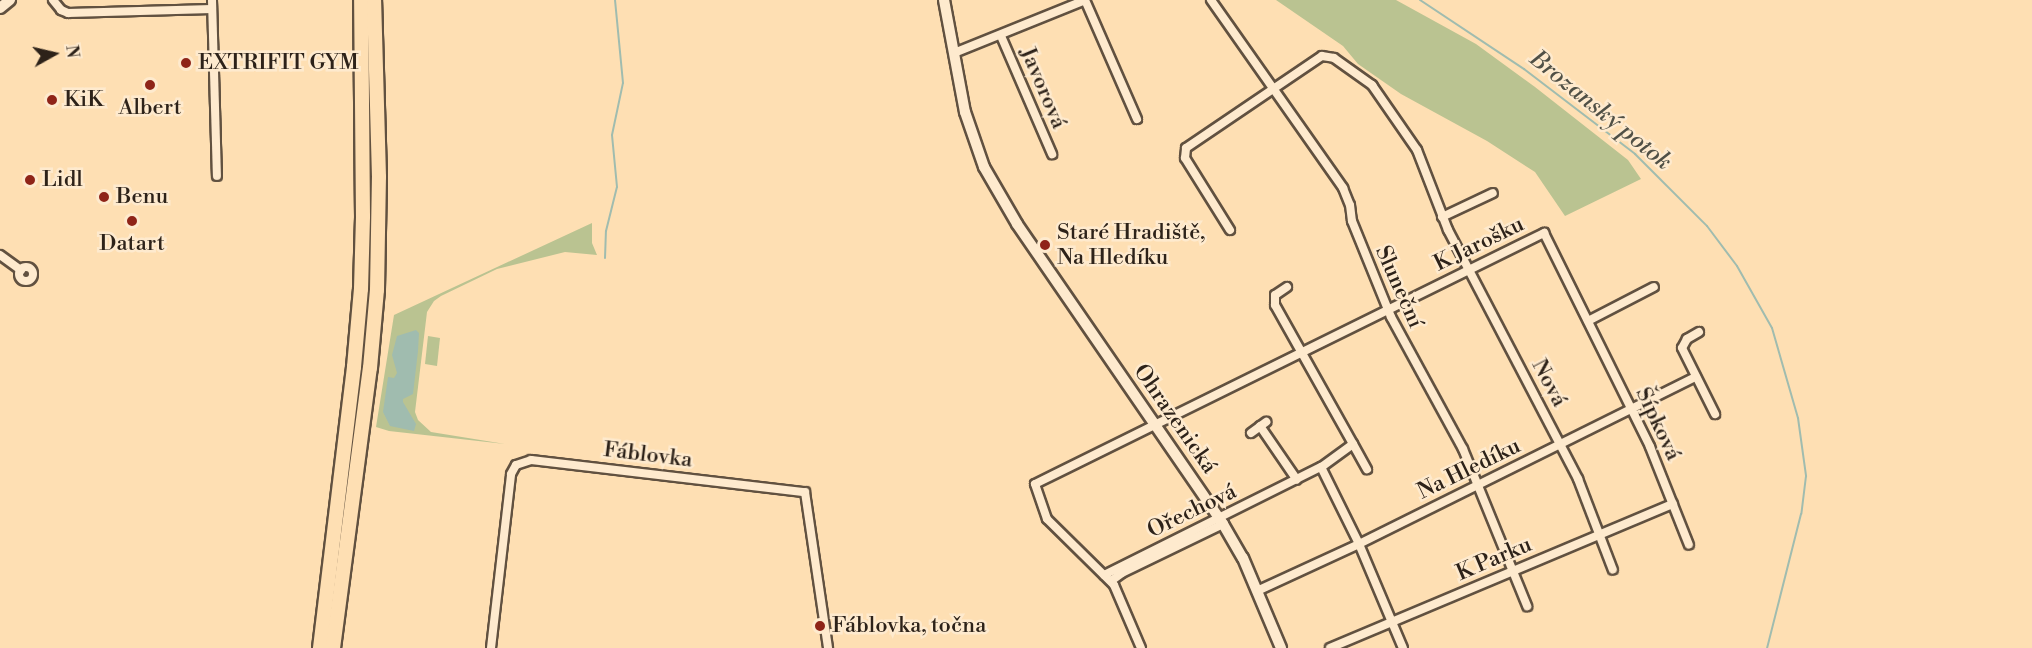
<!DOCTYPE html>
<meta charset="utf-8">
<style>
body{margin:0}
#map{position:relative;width:2032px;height:648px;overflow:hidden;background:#fedfb3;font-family:"Libre Bodoni",serif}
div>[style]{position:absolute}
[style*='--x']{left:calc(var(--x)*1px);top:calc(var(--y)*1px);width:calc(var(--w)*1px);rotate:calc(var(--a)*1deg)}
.green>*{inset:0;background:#bac391}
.water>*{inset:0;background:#a0bcaf}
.stream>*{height:2px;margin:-1px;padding:0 1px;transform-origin:1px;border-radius:1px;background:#a0bcaf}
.roads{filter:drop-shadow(2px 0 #615140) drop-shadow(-2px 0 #615140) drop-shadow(0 2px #615140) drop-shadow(0 -2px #615140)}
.minor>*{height:8px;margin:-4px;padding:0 4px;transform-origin:4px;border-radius:4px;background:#feeace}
.minor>.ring{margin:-4px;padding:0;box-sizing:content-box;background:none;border:8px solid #feeace;border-radius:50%}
.tertiary>*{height:10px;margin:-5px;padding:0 5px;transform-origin:5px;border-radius:5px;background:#feeace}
.primary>*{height:14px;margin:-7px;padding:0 7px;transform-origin:7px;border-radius:7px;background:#fedfb3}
.dots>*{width:16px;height:16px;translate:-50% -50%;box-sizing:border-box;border:3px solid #feeace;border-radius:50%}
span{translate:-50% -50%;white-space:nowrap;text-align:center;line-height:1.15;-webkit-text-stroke:5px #feeace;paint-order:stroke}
.poi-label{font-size:22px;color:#2d2219}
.left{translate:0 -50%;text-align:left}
.street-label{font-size:22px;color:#2d2219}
.water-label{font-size:24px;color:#505046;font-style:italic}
.north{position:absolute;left:24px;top:24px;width:60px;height:60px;-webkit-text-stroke:4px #feeace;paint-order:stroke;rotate:82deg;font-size:16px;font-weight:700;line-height:24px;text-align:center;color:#2d2219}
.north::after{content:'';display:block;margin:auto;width:21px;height:27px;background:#2d2219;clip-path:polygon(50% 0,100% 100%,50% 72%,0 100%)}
</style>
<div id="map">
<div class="green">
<i style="clip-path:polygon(1276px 0,1396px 0,1476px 44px,1535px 87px,1628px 160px,1641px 179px,1565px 216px,1535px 172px,1487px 141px,1401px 94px,1358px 64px,1343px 46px)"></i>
<i style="clip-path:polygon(592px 223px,592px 243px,597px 255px,565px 252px,497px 269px,441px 296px,434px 301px,427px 312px,415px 412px,418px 420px,431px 432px,505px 444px,389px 431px,376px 427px,394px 315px)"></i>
<i style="clip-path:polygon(428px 336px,440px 338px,437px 366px,425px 364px)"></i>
</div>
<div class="water">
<i style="clip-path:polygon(416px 330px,419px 333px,418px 351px,413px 394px,403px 399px,403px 402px,416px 424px,414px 431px,390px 426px,383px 412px,388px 377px,394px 378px,397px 373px,392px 355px,397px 336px)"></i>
</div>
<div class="stream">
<i style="--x:1420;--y:0;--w:125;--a:33.6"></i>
<i style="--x:1524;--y:69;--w:140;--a:37.4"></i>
<i style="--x:1635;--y:154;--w:102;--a:45"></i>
<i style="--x:1707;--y:226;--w:50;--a:53.1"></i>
<i style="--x:1737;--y:266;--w:71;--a:60.6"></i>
<i style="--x:1772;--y:328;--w:94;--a:73.9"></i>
<i style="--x:1798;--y:418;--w:59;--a:82.1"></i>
<i style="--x:1806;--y:476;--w:38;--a:97"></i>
<i style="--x:1801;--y:514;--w:138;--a:104.2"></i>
<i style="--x:605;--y:258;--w:27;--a:-88"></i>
<i style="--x:606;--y:231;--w:45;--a:-76"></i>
<i style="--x:617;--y:187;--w:52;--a:-95.5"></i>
<i style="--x:612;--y:135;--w:53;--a:-78.1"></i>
<i style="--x:623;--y:83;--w:83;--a:-95.5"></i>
</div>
<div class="roads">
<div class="minor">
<i style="--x:53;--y:0;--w:13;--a:51"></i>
<i style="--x:61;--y:10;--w:8;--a:23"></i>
<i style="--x:68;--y:13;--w:144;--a:-1.6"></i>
<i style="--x:212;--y:0;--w:176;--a:88.4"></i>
<i style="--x:1085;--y:0;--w:130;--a:66.4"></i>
<i style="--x:1211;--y:0;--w:230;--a:54.9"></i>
<i style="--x:1343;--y:188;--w:18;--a:68"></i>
<i style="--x:1350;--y:205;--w:16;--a:83"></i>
<i style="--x:1352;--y:221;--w:104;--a:67.9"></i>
<i style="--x:1391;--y:317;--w:150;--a:61.4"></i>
<i style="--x:1463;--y:449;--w:170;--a:67.8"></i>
<i style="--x:1001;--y:36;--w:129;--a:66.6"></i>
<i style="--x:954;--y:53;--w:141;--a:-22"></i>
<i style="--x:1442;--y:217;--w:56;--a:-25.2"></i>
<i style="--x:1230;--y:230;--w:85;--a:-122"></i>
<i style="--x:1185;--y:158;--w:10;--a:-84"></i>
<i style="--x:1186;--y:148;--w:164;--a:-34.1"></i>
<i style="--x:1322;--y:56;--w:12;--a:9"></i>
<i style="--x:1334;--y:58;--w:47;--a:35.4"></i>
<i style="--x:1372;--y:85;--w:79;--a:55.3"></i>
<i style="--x:1417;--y:150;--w:86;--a:68.8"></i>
<i style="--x:1448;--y:230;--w:281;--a:62.4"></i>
<i style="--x:1578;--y:479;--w:97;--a:69"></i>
<i style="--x:0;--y:255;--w:26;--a:36"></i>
<i class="ring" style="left:19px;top:267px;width:6px;height:6px"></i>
<i style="--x:1287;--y:287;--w:14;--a:146"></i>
<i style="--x:1275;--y:295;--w:10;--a:90"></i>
<i style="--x:1275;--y:305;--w:159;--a:60.7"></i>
<i style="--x:1353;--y:444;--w:39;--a:144"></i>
<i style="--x:1321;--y:467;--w:86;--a:63.7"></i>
<i style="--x:1359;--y:544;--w:113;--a:67.1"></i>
<i style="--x:1588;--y:321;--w:74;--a:-27.3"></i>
<i style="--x:1699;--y:332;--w:14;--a:150"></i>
<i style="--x:1687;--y:339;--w:10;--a:119"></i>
<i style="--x:1682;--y:348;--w:74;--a:63.4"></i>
<i style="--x:1260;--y:426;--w:65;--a:55.6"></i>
<i style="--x:1251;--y:433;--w:19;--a:-36"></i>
<i style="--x:1353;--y:444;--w:29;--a:61"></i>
<i style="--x:1104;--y:575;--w:242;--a:-26.5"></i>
<i style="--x:1111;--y:581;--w:14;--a:-36"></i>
<i style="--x:1122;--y:573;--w:112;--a:-25.9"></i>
<i style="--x:1257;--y:591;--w:112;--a:-24.7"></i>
<i style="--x:1359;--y:544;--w:376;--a:-26.4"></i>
<i style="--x:491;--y:648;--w:175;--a:-83.4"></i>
<i style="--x:511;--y:474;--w:10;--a:-61"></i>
<i style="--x:516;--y:465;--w:16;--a:-18"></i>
<i style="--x:531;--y:460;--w:276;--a:6.7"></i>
<i style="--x:805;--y:492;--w:158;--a:81.6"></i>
<i style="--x:1141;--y:648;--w:69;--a:-113.2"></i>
<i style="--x:1114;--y:585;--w:94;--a:-135.4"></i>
<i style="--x:1047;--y:519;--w:37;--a:-109"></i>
<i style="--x:1035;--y:484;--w:568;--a:-26.25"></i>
<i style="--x:1544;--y:233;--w:239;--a:63.6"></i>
<i style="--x:1650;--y:447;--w:105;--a:68.3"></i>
<i style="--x:1330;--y:648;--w:372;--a:-22.8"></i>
</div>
<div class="tertiary">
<i style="--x:944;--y:0;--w:114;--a:79.4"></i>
<i style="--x:965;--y:112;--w:58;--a:70.9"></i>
<i style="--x:984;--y:167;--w:66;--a:59.9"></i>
<i style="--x:1017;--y:224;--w:364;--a:55.5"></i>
<i style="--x:1223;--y:524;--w:39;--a:60"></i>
<i style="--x:1243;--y:558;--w:98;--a:67.1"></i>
<i style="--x:0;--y:8;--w:13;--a:-39"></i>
</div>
<div class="primary">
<i style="--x:320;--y:648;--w:283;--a:-83.1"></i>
<i style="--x:354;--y:367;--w:78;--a:-84.9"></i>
<i style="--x:361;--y:289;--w:73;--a:-88.4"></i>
<i style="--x:363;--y:216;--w:216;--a:-90.5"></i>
<i style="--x:333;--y:648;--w:282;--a:-82.5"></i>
<i style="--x:370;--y:368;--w:78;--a:-84.9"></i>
<i style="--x:377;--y:290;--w:113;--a:-89"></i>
<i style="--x:379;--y:177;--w:177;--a:-91.6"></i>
</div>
</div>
<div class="dots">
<i style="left:186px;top:63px;background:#8f2418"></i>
<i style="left:150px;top:85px;background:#8f2418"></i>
<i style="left:52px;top:100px;background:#8f2418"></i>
<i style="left:30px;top:180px;background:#8f2418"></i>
<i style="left:104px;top:197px;background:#8f2418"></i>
<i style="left:132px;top:221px;background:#8f2418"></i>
<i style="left:1045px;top:245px;background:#8f2418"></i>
<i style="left:820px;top:626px;background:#8f2418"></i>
</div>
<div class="poi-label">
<span class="left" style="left:198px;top:63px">EXTRIFIT GYM</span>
<span class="left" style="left:64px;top:100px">KiK</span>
<span style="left:150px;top:108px">Albert</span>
<span class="left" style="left:42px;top:180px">Lidl</span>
<span class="left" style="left:116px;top:197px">Benu</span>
<span class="left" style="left:1057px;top:245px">Staré Hradiště,<br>Na Hledíku</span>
<span style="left:132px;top:244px">Datart</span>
<span class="left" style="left:832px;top:626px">Fáblovka, točna</span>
</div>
<div class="street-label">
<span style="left:1043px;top:88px;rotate:67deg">Javorová</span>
<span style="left:1479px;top:244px;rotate:-26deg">K Jarošku</span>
<span style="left:1399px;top:287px;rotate:66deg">Sluneční</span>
<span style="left:1549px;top:383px;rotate:62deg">Nová</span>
<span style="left:1175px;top:419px;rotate:55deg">Ohrazenická</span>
<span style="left:1658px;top:424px;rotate:65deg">Šípková</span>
<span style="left:648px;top:455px;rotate:7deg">Fáblovka</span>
<span style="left:1469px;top:469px;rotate:-26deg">Na Hledíku</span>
<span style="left:1192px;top:511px;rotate:-26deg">Ořechová</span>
<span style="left:1494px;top:559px;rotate:-23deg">K Parku</span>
</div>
<div class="water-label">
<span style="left:1600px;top:111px;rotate:39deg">Brozanský potok</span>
</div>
<div class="north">N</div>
</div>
